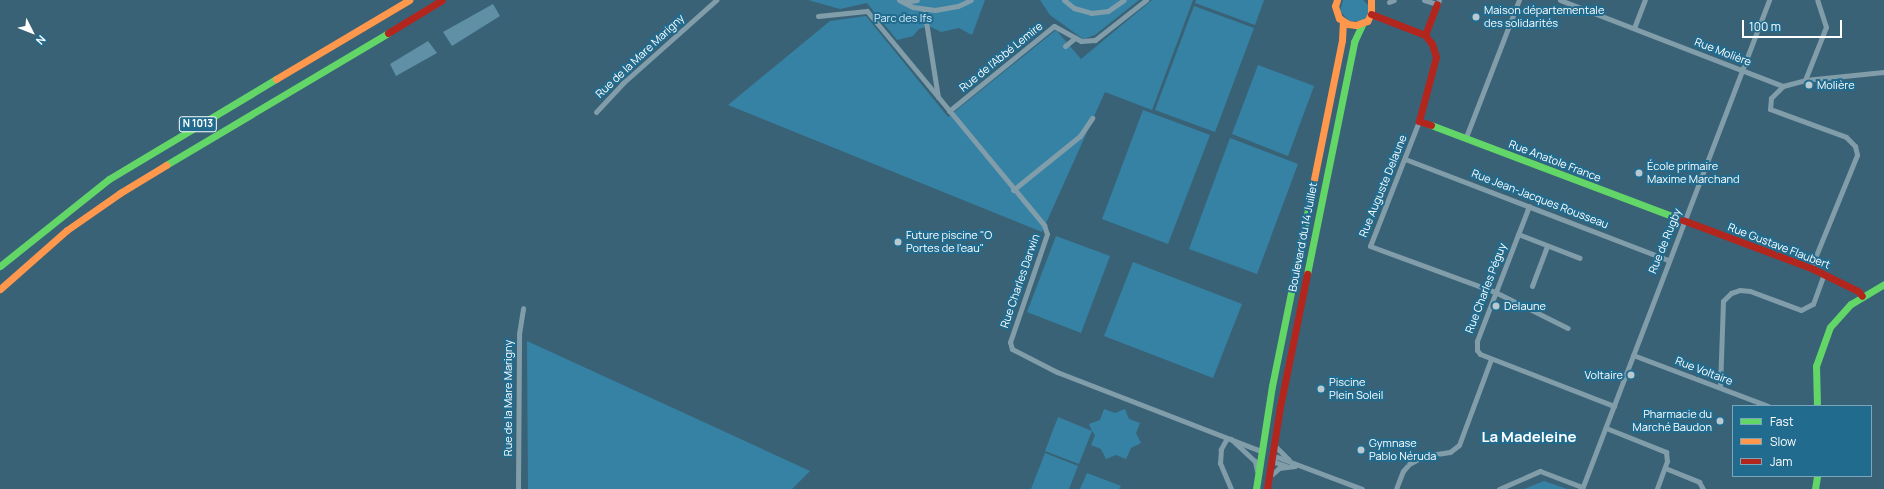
<!DOCTYPE html>
<meta charset="utf-8">
<style>
body{margin:0}
#map{position:relative;width:1884px;height:489px;overflow:hidden;background:#3a6276;font-family:Manrope,sans-serif}
div>[style]{position:absolute}
[style*='--x']{left:calc(var(--x)*1px);top:calc(var(--y)*1px);width:calc(var(--w)*1px);rotate:calc(var(--a)*1deg)}
.green>*{inset:0;background:#3682a4}
.water>*{inset:0;background:#5f90a6}
.street>*{height:5px;margin:-2.5px;padding:0 2.5px;transform-origin:2.5px;border-radius:2.5px;background:#819da9}
.fast>*{height:7px;margin:-3.5px;padding:0 3.5px;transform-origin:3.5px;border-radius:3.5px;background:#63d668}
.slow>*{height:7px;margin:-3.5px;padding:0 3.5px;transform-origin:3.5px;border-radius:3.5px;background:#ff974d}
.jam>*{height:7px;margin:-3.5px;padding:0 3.5px;transform-origin:3.5px;border-radius:3.5px;background:#b3261e}
.dots>*{width:11px;height:11px;translate:-50% -50%;box-sizing:border-box;border:2px solid #216b8e;border-radius:50%}
span{translate:-50% -50%;white-space:nowrap;text-align:center;line-height:1.15;-webkit-text-stroke:4px #216b8e;paint-order:stroke}
.shield-label span{padding:1px 3px;background:#216b8e;border:1px solid;border-radius:3px;-webkit-text-stroke-width:0}
.shield-label{font-size:10px;color:#fff;font-weight:700}
.poi-label{font-size:11px;color:#fff}
.left{translate:0 -50%;text-align:left}
.right{translate:-100% -50%;text-align:right}
.park-label{font-size:11px;color:#d5eef9}
.street-label{font-size:11px;color:#fff}
.district-label{font-size:15px;color:#fff;font-weight:700}
.legend{position:absolute;left:1732px;top:405px;width:140px;height:72px;box-sizing:border-box;background:#216b8e;border:1px solid #7aa6bb;margin:0;padding:5px 7px;list-style:none;font-size:12px;color:#fff}
.legend li{display:flex;align-items:center;gap:8px;height:20px}
.legend b{width:20px;border:1px solid #7aa6bb}
.north{position:absolute;left:12px;top:12px;width:40px;height:40px;-webkit-text-stroke:3px #216b8e;paint-order:stroke;rotate:132deg;font-size:11px;font-weight:700;line-height:16px;text-align:center;color:#fff}
.north::after{content:'';display:block;margin:auto;width:14px;height:18px;background:#fff;clip-path:polygon(50% 0,100% 100%,50% 72%,0 100%)}
.scale{position:absolute;left:1742px;top:20px;width:100px;height:18px;box-sizing:border-box;border:2px solid #fff;border-top:0;padding-left:5px;font-size:12px;line-height:14px;white-space:nowrap;color:#fff;-webkit-text-stroke:3px #216b8e;paint-order:stroke}
</style>
<div id="map">
<div class="green">
<i style="clip-path:polygon(808px 0,985px 0,972px 35px,959px 28px,941px 32px,929px 26px,919px 29px,913px 36px,897px 40px,867px 3px,840px 9px)"></i>
<i style="clip-path:polygon(1040px 0,1139px 0,1095px 35px,1083px 39px,1050px 15px)"></i>
<i style="clip-path:polygon(1152px 0,1193px 0,1152px 110px,1105px 92px,1042px 232px,728px 105px,830px 21px,866px 16px,948px 117px,1056px 30px,1081px 59px)"></i>
<i style="clip-path:polygon(1196px 0,1264px 0,1255px 25px,1195px 3px)"></i>
<i style="clip-path:polygon(1343px 0,1363px 0,1368px 5px,1368px 14px,1362px 21px,1349px 21px,1340px 11px)"></i>
<i style="clip-path:polygon(1194px 6px,1254px 28px,1215px 132px,1155px 110px)"></i>
<i style="clip-path:polygon(1258px 65px,1314px 86px,1288px 156px,1232px 134px)"></i>
<i style="clip-path:polygon(1143px 110px,1210px 135px,1168px 244px,1102px 219px)"></i>
<i style="clip-path:polygon(1230px 138px,1298px 164px,1257px 274px,1189px 249px)"></i>
<i style="clip-path:polygon(1056px 236px,1110px 256px,1081px 333px,1027px 312px)"></i>
<i style="clip-path:polygon(1133px 262px,1242px 304px,1213px 378px,1104px 336px)"></i>
<i style="clip-path:polygon(527px 341px,810px 471px,792px 489px,528px 489px)"></i>
<i style="clip-path:polygon(1104px 409px,1115px 413px,1125px 409px,1129px 419px,1140px 423px,1136px 433px,1141px 443px,1131px 448px,1126px 459px,1116px 455px,1106px 459px,1101px 449px,1091px 445px,1095px 435px,1092px 431px,1079px 464px,1045px 451px,1058px 417px,1092px 431px,1089px 424px,1100px 420px)"></i>
<i style="clip-path:polygon(1045px 453px,1078px 466px,1069px 489px,1031px 489px)"></i>
<i style="clip-path:polygon(1087px 473px,1121px 486px,1119px 489px,1080px 489px)"></i>
<i style="clip-path:polygon(1544px 481px,1567px 489px,1568px 489px,1524px 489px)"></i>
</div>
<div class="water">
<i style="clip-path:polygon(493px 4px,500px 16px,452px 46px,443px 32px)"></i>
<i style="clip-path:polygon(428px 41px,437px 53px,396px 76px,390px 64px)"></i>
</div>
<div class="street">
<i style="--x:899;--y:0;--w:16;--a:27"></i>
<i style="--x:913;--y:7;--w:22;--a:8"></i>
<i style="--x:935;--y:10;--w:23;--a:-10"></i>
<i style="--x:958;--y:6;--w:14;--a:-25"></i>
<i style="--x:1064;--y:0;--w:13;--a:39"></i>
<i style="--x:1074;--y:8;--w:18;--a:16"></i>
<i style="--x:1091;--y:13;--w:17;--a:-7"></i>
<i style="--x:1108;--y:11;--w:19;--a:-35"></i>
<i style="--x:1424;--y:0;--w:14;--a:17"></i>
<i style="--x:1437;--y:4;--w:4;--a:-63"></i>
<i style="--x:1560;--y:0;--w:239;--a:21.1"></i>
<i style="--x:1783;--y:86;--w:23;--a:-15"></i>
<i style="--x:1805;--y:80;--w:79;--a:-5.8"></i>
<i style="--x:904;--y:2;--w:13;--a:-9"></i>
<i style="--x:1389;--y:2;--w:5;--a:-22"></i>
<i style="--x:924;--y:9;--w:89;--a:81"></i>
<i style="--x:818;--y:16;--w:49;--a:-5.8"></i>
<i style="--x:867;--y:11;--w:278;--a:50.4"></i>
<i style="--x:1044;--y:225;--w:9;--a:72"></i>
<i style="--x:1047;--y:234;--w:114;--a:108.9"></i>
<i style="--x:1010;--y:342;--w:7;--a:74"></i>
<i style="--x:1012;--y:349;--w:51;--a:27.1"></i>
<i style="--x:1057;--y:372;--w:219;--a:21.2"></i>
<i style="--x:1634;--y:28;--w:30;--a:-69"></i>
<i style="--x:1065;--y:46;--w:13;--a:-39"></i>
<i style="--x:1805;--y:80;--w:57;--a:-68.4"></i>
<i style="--x:1826;--y:27;--w:28;--a:-108"></i>
<i style="--x:1783;--y:86;--w:17;--a:135"></i>
<i style="--x:1771;--y:98;--w:11;--a:95"></i>
<i style="--x:1770;--y:109;--w:81;--a:20.2"></i>
<i style="--x:1846;--y:137;--w:13;--a:45"></i>
<i style="--x:1855;--y:146;--w:9;--a:77"></i>
<i style="--x:1857;--y:155;--w:122;--a:112.2"></i>
<i style="--x:949;--y:111;--w:135;--a:-39"></i>
<i style="--x:1054;--y:26;--w:31;--a:29"></i>
<i style="--x:1081;--y:41;--w:14;--a:-4"></i>
<i style="--x:1095;--y:40;--w:65;--a:-38.1"></i>
<i style="--x:596;--y:112;--w:40;--a:-47"></i>
<i style="--x:623;--y:83;--w:125;--a:-41.7"></i>
<i style="--x:1419;--y:121;--w:134;--a:111.4"></i>
<i style="--x:1370;--y:246;--w:133;--a:20.2"></i>
<i style="--x:1495;--y:292;--w:81;--a:26.3"></i>
<i style="--x:1466;--y:137;--w:147;--a:-68.9"></i>
<i style="--x:1405;--y:159;--w:282;--a:21"></i>
<i style="--x:1013;--y:190;--w:86;--a:-38.9"></i>
<i style="--x:1080;--y:136;--w:22;--a:-56"></i>
<i style="--x:1529;--y:206;--w:145;--a:111.1"></i>
<i style="--x:1477;--y:341;--w:9;--a:90"></i>
<i style="--x:1477;--y:350;--w:5;--a:53"></i>
<i style="--x:1480;--y:354;--w:144;--a:21.2"></i>
<i style="--x:1518;--y:234;--w:66;--a:21.2"></i>
<i style="--x:1532;--y:286;--w:43;--a:-69.4"></i>
<i style="--x:1633;--y:355;--w:144;--a:20.7"></i>
<i style="--x:1720;--y:387;--w:86;--a:-88"></i>
<i style="--x:1723;--y:301;--w:11;--a:-45"></i>
<i style="--x:1731;--y:293;--w:9;--a:-18"></i>
<i style="--x:1740;--y:290;--w:10;--a:6"></i>
<i style="--x:1750;--y:291;--w:54;--a:20.4"></i>
<i style="--x:1801;--y:310;--w:13;--a:-27"></i>
<i style="--x:1813;--y:304;--w:32;--a:-70"></i>
<i style="--x:1606;--y:428;--w:65;--a:21.8"></i>
<i style="--x:1666;--y:452;--w:9;--a:84"></i>
<i style="--x:1667;--y:461;--w:30;--a:110"></i>
<i style="--x:1227;--y:438;--w:13;--a:119"></i>
<i style="--x:1221;--y:449;--w:14;--a:94"></i>
<i style="--x:1220;--y:463;--w:28;--a:67"></i>
<i style="--x:1231;--y:439;--w:33;--a:43"></i>
<i style="--x:1255;--y:461;--w:10;--a:79"></i>
<i style="--x:1274;--y:445;--w:21;--a:45"></i>
<i style="--x:1272;--y:455;--w:96;--a:20.7"></i>
<i style="--x:1272;--y:456;--w:7;--a:63"></i>
<i style="--x:1275;--y:462;--w:12;--a:20"></i>
<i style="--x:1665;--y:468;--w:37;--a:22"></i>
<i style="--x:1699;--y:482;--w:8;--a:60"></i>
<i style="--x:1269;--y:477;--w:13;--a:-42"></i>
<i style="--x:1279;--y:468;--w:16;--a:-7"></i>
<i style="--x:518;--y:489;--w:155;--a:-89.6"></i>
<i style="--x:519;--y:334;--w:26;--a:-81"></i>
<i style="--x:1396;--y:489;--w:19;--a:-69"></i>
<i style="--x:1403;--y:471;--w:9;--a:-49"></i>
<i style="--x:1409;--y:464;--w:17;--a:-28"></i>
<i style="--x:1424;--y:456;--w:26;--a:-9"></i>
<i style="--x:1450;--y:452;--w:11;--a:-38"></i>
<i style="--x:1459;--y:445;--w:92;--a:-69.6"></i>
<i style="--x:1499;--y:489;--w:45;--a:-23.7"></i>
<i style="--x:1540;--y:471;--w:45;--a:20.9"></i>
<i style="--x:1582;--y:489;--w:524;--a:-69.07"></i>
</div>
<div class="fast">
<i style="--x:1431;--y:125;--w:266;--a:20.7"></i>
<i style="--x:166;--y:165;--w:258;--a:-30.7"></i>
<i style="--x:0;--y:266;--w:139;--a:-38.6"></i>
<i style="--x:109;--y:179;--w:195;--a:-30.9"></i>
<i style="--x:1307;--y:274;--w:237;--a:-78.5"></i>
<i style="--x:1354;--y:42;--w:19;--a:-65"></i>
<i style="--x:1817;--y:406;--w:40;--a:-91.4"></i>
<i style="--x:1816;--y:366;--w:41;--a:-70.3"></i>
<i style="--x:1830;--y:327;--w:31;--a:-48"></i>
<i style="--x:1851;--y:304;--w:39;--a:-31"></i>
<i style="--x:1256;--y:489;--w:104;--a:-81.2"></i>
<i style="--x:1272;--y:386;--w:191;--a:-78.5"></i>
<i style="--x:1815;--y:489;--w:13;--a:-81"></i>
</div>
<div class="slow">
<i style="--x:1337;--y:0;--w:6;--a:108"></i>
<i style="--x:1335;--y:6;--w:13;--a:72"></i>
<i style="--x:1339;--y:18;--w:11;--a:34"></i>
<i style="--x:1348;--y:24;--w:8;--a:7"></i>
<i style="--x:1356;--y:25;--w:12;--a:-20"></i>
<i style="--x:1367;--y:21;--w:8;--a:-60"></i>
<i style="--x:1371;--y:14;--w:14;--a:-90"></i>
<i style="--x:276;--y:79;--w:155;--a:-30.7"></i>
<i style="--x:1310;--y:199;--w:162;--a:-78.6"></i>
<i style="--x:1342;--y:40;--w:18;--a:-87"></i>
<i style="--x:0;--y:289;--w:89;--a:-41.4"></i>
<i style="--x:67;--y:230;--w:65;--a:-34.9"></i>
<i style="--x:120;--y:193;--w:54;--a:-31.3"></i>
</div>
<div class="jam">
<i style="--x:1371;--y:14;--w:58;--a:21.3"></i>
<i style="--x:388;--y:33;--w:63;--a:-31.4"></i>
<i style="--x:1431;--y:125;--w:13;--a:-162"></i>
<i style="--x:1419;--y:121;--w:66;--a:-75.1"></i>
<i style="--x:1436;--y:57;--w:14;--a:-107"></i>
<i style="--x:1432;--y:44;--w:11;--a:-128"></i>
<i style="--x:1425;--y:35;--w:33;--a:-69"></i>
<i style="--x:1680;--y:219;--w:140;--a:20.5"></i>
<i style="--x:1811;--y:268;--w:52;--a:26.1"></i>
<i style="--x:1858;--y:291;--w:6;--a:51"></i>
<i style="--x:1267;--y:489;--w:83;--a:-81"></i>
<i style="--x:1280;--y:407;--w:136;--a:-78.5"></i>
</div>
<div class="dots">
<i style="left:1476px;top:17px;background:#bac8cf"></i>
<i style="left:1809px;top:85px;background:#bac8cf"></i>
<i style="left:1639px;top:173px;background:#bac8cf"></i>
<i style="left:898px;top:242px;background:#bac8cf"></i>
<i style="left:1496px;top:306px;background:#bac8cf"></i>
<i style="left:1631px;top:375px;background:#bac8cf"></i>
<i style="left:1321px;top:389px;background:#bac8cf"></i>
<i style="left:1720px;top:421px;background:#bac8cf"></i>
<i style="left:1361px;top:450px;background:#bac8cf"></i>
</div>
<div class="shield-label">
<span style="left:198px;top:124px">N 1013</span>
</div>
<div class="poi-label">
<span class="left" style="left:1484px;top:17px">Maison départementale<br>des solidarités</span>
<span class="left" style="left:1817px;top:85px">Molière</span>
<span class="left" style="left:1647px;top:173px">École primaire<br>Maxime Marchand</span>
<span class="left" style="left:906px;top:242px">Future piscine "O<br>Portes de l'eau"</span>
<span class="left" style="left:1504px;top:306px">Delaune</span>
<span class="right" style="left:1623px;top:375px">Voltaire</span>
<span class="left" style="left:1329px;top:389px">Piscine<br>Plein Soleil</span>
<span class="right" style="left:1712px;top:421px">Pharmacie du<br>Marché Baudon</span>
<span class="left" style="left:1369px;top:450px">Gymnase<br>Pablo Néruda</span>
</div>
<div class="park-label">
<span style="left:903px;top:18px">Parc des Ifs</span>
</div>
<div class="street-label">
<span style="left:1723px;top:52px;rotate:21deg">Rue Molière</span>
<span style="left:640px;top:56px;rotate:-43deg">Rue de la Mare Marigny</span>
<span style="left:1001px;top:57px;rotate:-39deg">Rue de l'Abbé Lemire</span>
<span style="left:1555px;top:161px;rotate:21deg">Rue Anatole France</span>
<span style="left:1383px;top:186px;rotate:-68deg">Rue Auguste Delaune</span>
<span style="left:1540px;top:199px;rotate:21deg">Rue Jean-Jacques Rousseau</span>
<span style="left:1303px;top:237px;rotate:-79deg">Boulevard du 14 Juillet</span>
<span style="left:1665px;top:241px;rotate:-68deg">Rue de Rugby</span>
<span style="left:1779px;top:246px;rotate:21deg">Rue Gustave Flaubert</span>
<span style="left:1020px;top:281px;rotate:-71deg">Rue Charles Darwin</span>
<span style="left:1486px;top:288px;rotate:-69deg">Rue Charles Péguy</span>
<span style="left:1704px;top:371px;rotate:21deg">Rue Voltaire</span>
<span style="left:508px;top:398px;rotate:-90deg">Rue de la Mare Marigny</span>
</div>
<div class="district-label">
<span style="left:1529px;top:437px">La Madeleine</span>
</div>
<ul class="legend">
<li><b style="height:5px;background:#63d668"></b>Fast</li>
<li><b style="height:5px;background:#ff974d"></b>Slow</li>
<li><b style="height:5px;background:#b3261e"></b>Jam</li>
</ul>
<div class="north">N</div>
<div class="scale">100 m</div>
</div>
